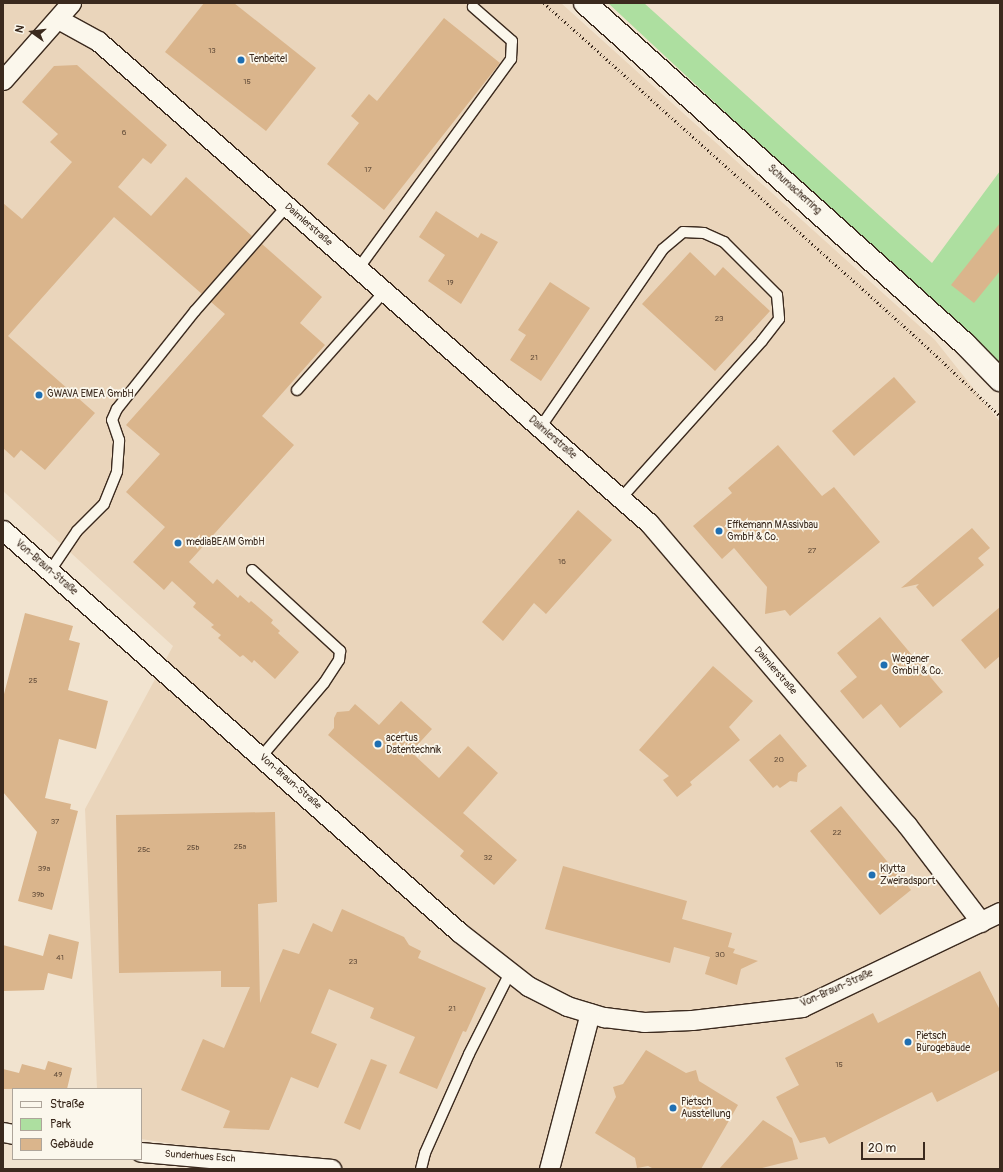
<!DOCTYPE html>
<meta charset="utf-8">
<style>
body{margin:0}
#map{position:relative;width:1003px;height:1172px;overflow:hidden;background:#f1e3cf;font-family:Pangolin,sans-serif}
div>[style]{position:absolute}
[style*='--x']{left:calc(var(--x)*1px);top:calc(var(--y)*1px);width:calc(var(--w)*1px);rotate:calc(var(--a)*1deg)}
.built>*{inset:0;background:#ead5bb}
.green>*{inset:0;background:#addfa0}
.building>*{inset:0;background:#dab58c}
.path>*{height:2.5px;margin-top:-1.25px;transform-origin:0;background:repeating-linear-gradient(90deg,#3b2a1e 0 1px,transparent 0 4px)}
.roads{filter:drop-shadow(1px 0 #3b2a1e) drop-shadow(-1px 0 #3b2a1e) drop-shadow(0 1px #3b2a1e) drop-shadow(0 -1px #3b2a1e)}
.lane>*{height:10px;margin:-5px;padding:0 5px;transform-origin:5px;border-radius:5px;background:#fbf7ec}
.street>*{height:19px;margin:-9.5px;padding:0 9.5px;transform-origin:9.5px;border-radius:9.5px;background:#fbf7ec}
.secondary>*{height:22px;margin:-11px;padding:0 11px;transform-origin:11px;border-radius:11px;background:#fbf7ec}
.dots>*{width:11px;height:11px;translate:-50% -50%;box-sizing:border-box;border:2px solid #fbf7ec;border-radius:50%}
span{translate:-50% -50%;white-space:nowrap;text-align:center;line-height:1.15;-webkit-text-stroke:3.5px #fbf7ec;paint-order:stroke}
.number-label{font-size:8px;color:#634d3a}
.number-label span{-webkit-text-stroke-width:0}
.poi-label{font-size:10px;color:#3b2a1e}
.left{translate:0 -50%;text-align:left}
.street-label{font-size:10px;color:#3b2a1e}
.frame{position:absolute;inset:0;border:4px solid #3b2a1e;pointer-events:none}
.legend{position:absolute;left:12px;top:1088px;width:130px;height:72px;box-sizing:border-box;background:#fbf7ec;border:1px solid #aea59a;margin:0;padding:5px 7px;list-style:none;font-size:12px;color:#3b2a1e}
.legend li{display:flex;align-items:center;gap:8px;height:20px}
.legend b{width:20px;border:1px solid #aea59a}
.north{position:absolute;left:12px;top:12px;width:40px;height:40px;-webkit-text-stroke:3px #fbf7ec;paint-order:stroke;rotate:284deg;font-size:11px;font-weight:700;line-height:16px;text-align:center;color:#3b2a1e}
.north::after{content:'';display:block;margin:auto;width:14px;height:18px;background:#3b2a1e;clip-path:polygon(50% 0,100% 100%,50% 72%,0 100%)}
.scale{position:absolute;left:861px;top:1142px;width:64px;height:18px;box-sizing:border-box;border:2px solid #3b2a1e;border-top:0;padding-left:5px;font-size:12px;line-height:14px;white-space:nowrap;color:#3b2a1e;-webkit-text-stroke:3px #fbf7ec;paint-order:stroke}
</style>
<div id="map">
<div class="built">
<i style="clip-path:polygon(3px 3px,561px 3px,935px 340px,1000px 422px,1000px 1169px,341px 1169px,141px 1139px,141px 1089px,97px 1089px,85px 809px,173px 646px,3px 491px)"></i>
</div>
<div class="green">
<i style="clip-path:polygon(608px 3px,644px 3px,932px 263px,1000px 171px,1000px 368px)"></i>
</div>
<div class="building">
<i style="clip-path:polygon(204px 3px,234px 3px,316px 68px,266px 131px,165px 52px)"></i>
<i style="clip-path:polygon(444px 18px,500px 63px,384px 210px,327px 164px,359px 123px,351px 116px,369px 94px,377px 101px)"></i>
<i style="clip-path:polygon(77px 65px,167px 145px,151px 164px,143px 158px,118px 187px,151px 216px,186px 177px,252px 236px,202px 294px,114px 217px,8px 336px,95px 413px,45px 470px,21px 450px,14px 458px,3px 448px,3px 203px,22px 219px,72px 162px,50px 142px,58px 134px,22px 102px,54px 66px)"></i>
<i style="clip-path:polygon(436px 211px,478px 238px,481px 233px,498px 242px,461px 304px,428px 281px,445px 255px,419px 237px)"></i>
<i style="clip-path:polygon(1000px 223px,1000px 271px,974px 303px,951px 285px)"></i>
<i style="clip-path:polygon(262px 244px,322px 297px,300px 323px,325px 345px,262px 416px,294px 445px,189px 562px,213px 584px,217px 579px,238px 598px,240px 595px,249px 603px,251px 601px,273px 620px,271px 623px,280px 631px,278px 633px,299px 652px,275px 679px,254px 660px,252px 663px,243px 655px,240px 657px,218px 638px,221px 635px,211px 627px,214px 625px,193px 607px,196px 603px,172px 581px,164px 590px,133px 562px,165px 527px,126px 492px,160px 454px,126px 425px,225px 314px,211px 302px)"></i>
<i style="clip-path:polygon(690px 252px,715px 276px,723px 267px,770px 311px,715px 371px,642px 304px)"></i>
<i style="clip-path:polygon(550px 282px,590px 308px,541px 381px,510px 360px,526px 335px,518px 330px)"></i>
<i style="clip-path:polygon(894px 377px,916px 402px,854px 456px,832px 431px)"></i>
<i style="clip-path:polygon(778px 445px,822px 496px,834px 487px,880px 542px,790px 616px,785px 610px,765px 614px,767px 587px,734px 548px,722px 559px,693px 526px,732px 493px,728px 488px)"></i>
<i style="clip-path:polygon(578px 510px,612px 540px,546px 614px,534px 603px,503px 641px,482px 622px)"></i>
<i style="clip-path:polygon(972px 528px,990px 548px,978px 558px,984px 565px,933px 607px,916px 587px,919px 584px,901px 588px)"></i>
<i style="clip-path:polygon(1000px 607px,1000px 656px,985px 669px,961px 640px)"></i>
<i style="clip-path:polygon(25px 613px,73px 626px,69px 640px,80px 643px,68px 690px,108px 701px,96px 749px,59px 739px,45px 798px,71px 804px,70px 809px,78px 811px,52px 910px,18px 901px,37px 832px,3px 792px,3px 698px)"></i>
<i style="clip-path:polygon(880px 617px,943px 692px,900px 728px,881px 704px,863px 719px,840px 691px,857px 677px,837px 653px)"></i>
<i style="clip-path:polygon(713px 666px,753px 701px,729px 727px,740px 740px,690px 782px,692px 785px,677px 797px,663px 780px,669px 776px,639px 750px)"></i>
<i style="clip-path:polygon(401px 701px,432px 729px,411px 752px,439px 778px,468px 746px,498px 773px,463px 813px,517px 860px,494px 885px,460px 856px,464px 851px,328px 735px,334px 728px,334px 718px,337px 712px,349px 711px,355px 704px,379px 725px)"></i>
<i style="clip-path:polygon(780px 734px,807px 766px,798px 773px,797px 782px,790px 781px,780px 788px,777px 785px,773px 788px,749px 760px)"></i>
<i style="clip-path:polygon(841px 806px,911px 890px,880px 915px,810px 831px)"></i>
<i style="clip-path:polygon(275px 812px,277px 902px,258px 904px,260px 1003px,283px 949px,299px 954px,313px 923px,332px 932px,342px 909px,404px 937px,409px 945px,421px 951px,418px 958px,486px 988px,466px 1032px,463px 1031px,437px 1089px,399px 1073px,415px 1037px,370px 1018px,374px 1008px,329px 989px,311px 1033px,337px 1044px,318px 1088px,291px 1077px,269px 1130px,223px 1128px,230px 1111px,181px 1090px,203px 1039px,224px 1048px,250px 987px,221px 987px,221px 971px,119px 973px,116px 815px)"></i>
<i style="clip-path:polygon(563px 866px,687px 901px,682px 919px,732px 933px,728px 947px,735px 949px,733px 953px,758px 961px,741px 969px,737px 985px,705px 974px,710px 957px,674px 947px,670px 963px,545px 929px)"></i>
<i style="clip-path:polygon(49px 934px,79px 942px,72px 979px,48px 973px,44px 990px,3px 991px,3px 945px,43px 956px)"></i>
<i style="clip-path:polygon(980px 971px,1000px 1010px,1000px 1070px,937px 1102px,932px 1092px,829px 1144px,825px 1137px,800px 1143px,776px 1097px,799px 1085px,785px 1058px,873px 1013px,878px 1023px)"></i>
<i style="clip-path:polygon(646px 1050px,686px 1073px,696px 1070px,699px 1081px,738px 1105px,701px 1169px,654px 1169px,648px 1166px,637px 1168px,635px 1158px,595px 1133px,616px 1097px,613px 1087px,623px 1084px)"></i>
<i style="clip-path:polygon(371px 1059px,387px 1065px,360px 1130px,344px 1123px)"></i>
<i style="clip-path:polygon(48px 1061px,72px 1068px,67px 1089px,3px 1089px,3px 1069px,19px 1073px,22px 1064px,45px 1070px)"></i>
<i style="clip-path:polygon(763px 1120px,792px 1138px,798px 1159px,758px 1169px,719px 1169px)"></i>
</div>
<div class="path">
<i style="--x:544;--y:3;--w:512;--a:41.91"></i>
<i style="--x:925;--y:345;--w:103;--a:43.4"></i>
</div>
<div class="roads">
<div class="lane">
<i style="--x:358;--y:269;--w:260;--a:-53.9"></i>
<i style="--x:511;--y:59;--w:18;--a:-87"></i>
<i style="--x:512;--y:41;--w:52;--a:-138.9"></i>
<i style="--x:297;--y:390;--w:131;--a:-48.4"></i>
<i style="--x:540;--y:428;--w:217;--a:-55.5"></i>
<i style="--x:663;--y:249;--w:26;--a:-40"></i>
<i style="--x:683;--y:232;--w:21;--a:3"></i>
<i style="--x:704;--y:233;--w:22;--a:24"></i>
<i style="--x:724;--y:242;--w:75;--a:45"></i>
<i style="--x:777;--y:295;--w:24;--a:85"></i>
<i style="--x:779;--y:319;--w:28;--a:128"></i>
<i style="--x:762;--y:341;--w:211;--a:131.9"></i>
<i style="--x:252;--y:570;--w:120;--a:42.6"></i>
<i style="--x:340;--y:651;--w:9;--a:96"></i>
<i style="--x:339;--y:660;--w:27;--a:123"></i>
<i style="--x:324;--y:683;--w:97;--a:130.4"></i>
<i style="--x:50;--y:571;--w:48;--a:-56"></i>
<i style="--x:77;--y:531;--w:38;--a:-45"></i>
<i style="--x:104;--y:504;--w:35;--a:-68"></i>
<i style="--x:117;--y:471;--w:31;--a:-86"></i>
<i style="--x:119;--y:440;--w:21;--a:-109"></i>
<i style="--x:112;--y:420;--w:12;--a:-66"></i>
<i style="--x:117;--y:409;--w:125;--a:-51.5"></i>
<i style="--x:195;--y:311;--w:140;--a:-48.8"></i>
<i style="--x:421;--y:1169;--w:16;--a:-76"></i>
<i style="--x:425;--y:1153;--w:108;--a:-66"></i>
<i style="--x:469;--y:1054;--w:91;--a:-63.2"></i>
</div>
<div class="street">
<i style="--x:58;--y:19;--w:46;--a:28.8"></i>
<i style="--x:98;--y:41;--w:732;--a:41.18"></i>
<i style="--x:649;--y:523;--w:397;--a:49.5"></i>
<i style="--x:907;--y:825;--w:122;--a:52.7"></i>
<i style="--x:3;--y:80;--w:103;--a:-48.6"></i>
<i style="--x:3;--y:530;--w:608;--a:41.4"></i>
<i style="--x:459;--y:932;--w:88;--a:38"></i>
<i style="--x:528;--y:986;--w:44;--a:27.1"></i>
<i style="--x:567;--y:1006;--w:39;--a:17"></i>
<i style="--x:604;--y:1017;--w:40;--a:7.1"></i>
<i style="--x:644;--y:1022;--w:48;--a:-2.4"></i>
<i style="--x:692;--y:1020;--w:111;--a:-6.7"></i>
<i style="--x:802;--y:1007;--w:220;--a:-25.6"></i>
<i style="--x:3;--y:1132;--w:10;--a:11"></i>
<i style="--x:141;--y:1152;--w:191;--a:5.1"></i>
<i style="--x:549;--y:1169;--w:161;--a:-75.3"></i>
</div>
<div class="secondary">
<i style="--x:585;--y:3;--w:512;--a:41.91"></i>
<i style="--x:966;--y:345;--w:49;--a:45.8"></i>
</div>
</div>
<div class="dots">
<i style="left:241px;top:60px;background:#1f6fb2"></i>
<i style="left:39px;top:395px;background:#1f6fb2"></i>
<i style="left:719px;top:531px;background:#1f6fb2"></i>
<i style="left:178px;top:543px;background:#1f6fb2"></i>
<i style="left:884px;top:665px;background:#1f6fb2"></i>
<i style="left:378px;top:744px;background:#1f6fb2"></i>
<i style="left:872px;top:875px;background:#1f6fb2"></i>
<i style="left:908px;top:1042px;background:#1f6fb2"></i>
<i style="left:673px;top:1108px;background:#1f6fb2"></i>
</div>
<div class="number-label">
<span style="left:212px;top:51px">13</span>
<span style="left:247px;top:82px">15</span>
<span style="left:124px;top:133px">6</span>
<span style="left:368px;top:170px">17</span>
<span style="left:450px;top:283px">19</span>
<span style="left:719px;top:319px">23</span>
<span style="left:534px;top:358px">21</span>
<span style="left:812px;top:551px">27</span>
<span style="left:562px;top:562px">16</span>
<span style="left:33px;top:681px">25</span>
<span style="left:779px;top:760px">20</span>
<span style="left:55px;top:822px">37</span>
<span style="left:837px;top:833px">22</span>
<span style="left:240px;top:847px">25a</span>
<span style="left:193px;top:848px">25b</span>
<span style="left:144px;top:850px">25c</span>
<span style="left:488px;top:858px">32</span>
<span style="left:44px;top:869px">39a</span>
<span style="left:38px;top:895px">39b</span>
<span style="left:720px;top:955px">30</span>
<span style="left:60px;top:958px">41</span>
<span style="left:353px;top:962px">23</span>
<span style="left:452px;top:1009px">21</span>
<span style="left:839px;top:1065px">15</span>
<span style="left:58px;top:1075px">49</span>
</div>
<div class="poi-label">
<span class="left" style="left:249px;top:60px">Tenbeitel</span>
<span class="left" style="left:47px;top:395px">GWAVA EMEA GmbH</span>
<span class="left" style="left:727px;top:531px">Effkemann MAssivbau<br>GmbH &amp; Co.</span>
<span class="left" style="left:186px;top:543px">mediaBEAM GmbH</span>
<span class="left" style="left:892px;top:665px">Wegener<br>GmbH &amp; Co.</span>
<span class="left" style="left:386px;top:744px">acertus<br>Datentechnik</span>
<span class="left" style="left:880px;top:875px">Klytta<br>Zweiradsport</span>
<span class="left" style="left:916px;top:1042px">Pietsch<br>Bürogebäude</span>
<span class="left" style="left:681px;top:1108px">Pietsch<br>Ausstellung</span>
</div>
<div class="street-label">
<span style="left:794px;top:190px;rotate:42deg">Schumacherring</span>
<span style="left:308px;top:225px;rotate:41deg">Daimlerstraße</span>
<span style="left:552px;top:438px;rotate:41deg">Daimlerstraße</span>
<span style="left:46px;top:568px;rotate:41deg">Von-Braun-Straße</span>
<span style="left:775px;top:671px;rotate:49deg">Daimlerstraße</span>
<span style="left:290px;top:782px;rotate:41deg">Von-Braun-Straße</span>
<span style="left:837px;top:989px;rotate:-24deg">Von-Braun-Straße</span>
<span style="left:200px;top:1157px;rotate:4deg">Sunderhues Esch</span>
</div>
<div class="frame"></div>
<ul class="legend">
<li><b style="height:5px;background:#fbf7ec"></b>Straße</li>
<li><b style="height:11px;background:#addfa0"></b>Park</li>
<li><b style="height:11px;background:#dab58c"></b>Gebäude</li>
</ul>
<div class="north">N</div>
<div class="scale">20 m</div>
</div>
